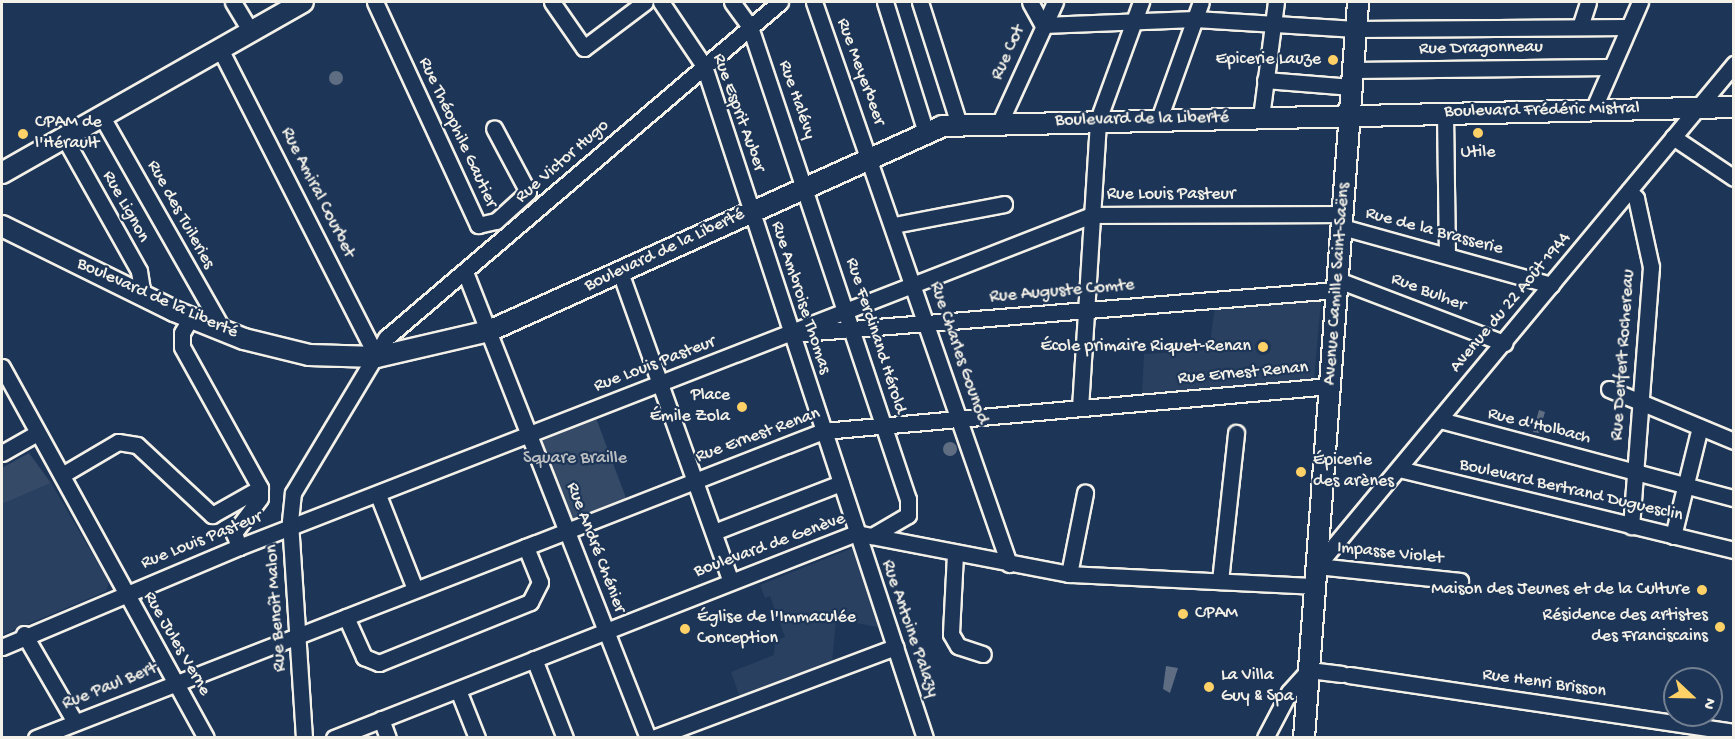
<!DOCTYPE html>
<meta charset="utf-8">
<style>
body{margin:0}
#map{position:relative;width:1735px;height:739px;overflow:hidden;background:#1d3557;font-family:"Gochi Hand",sans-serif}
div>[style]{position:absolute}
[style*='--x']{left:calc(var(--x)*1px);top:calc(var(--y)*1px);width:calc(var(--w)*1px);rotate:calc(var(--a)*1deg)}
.built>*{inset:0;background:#2a4060}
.green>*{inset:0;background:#354a67}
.water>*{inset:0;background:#5e6d82}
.round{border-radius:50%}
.roads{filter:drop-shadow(2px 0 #f4f1e8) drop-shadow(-2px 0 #f4f1e8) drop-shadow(0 2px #f4f1e8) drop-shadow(0 -2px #f4f1e8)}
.minor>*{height:15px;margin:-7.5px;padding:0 7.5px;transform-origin:7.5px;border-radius:7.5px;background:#1d3557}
.major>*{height:20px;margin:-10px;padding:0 10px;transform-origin:10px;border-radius:10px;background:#1d3557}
.dots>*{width:16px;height:16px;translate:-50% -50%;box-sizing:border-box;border:3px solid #1d3557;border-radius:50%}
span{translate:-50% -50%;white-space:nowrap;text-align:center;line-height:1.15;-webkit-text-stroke:4.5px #1d3557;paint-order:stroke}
.street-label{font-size:18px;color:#f4f1e8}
.poi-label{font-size:18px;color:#f4f1e8}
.right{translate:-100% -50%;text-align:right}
.left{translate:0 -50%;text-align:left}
.park-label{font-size:18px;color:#bbbfc1}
.frame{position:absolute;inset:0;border:3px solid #f4f1e8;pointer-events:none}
.north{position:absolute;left:1663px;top:667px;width:60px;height:60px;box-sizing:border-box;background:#1d3557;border:2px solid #738091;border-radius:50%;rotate:112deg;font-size:16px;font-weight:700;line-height:24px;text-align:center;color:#f4f1e8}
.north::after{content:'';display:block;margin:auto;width:21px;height:27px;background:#ffd166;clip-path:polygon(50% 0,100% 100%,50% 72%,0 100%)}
</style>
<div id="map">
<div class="built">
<i style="clip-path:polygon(1321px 300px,1314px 381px,1142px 395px,1144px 354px,1209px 350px,1215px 307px)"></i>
<i style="clip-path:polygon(51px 483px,109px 582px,106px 591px,2px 635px,2px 504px)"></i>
<i style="clip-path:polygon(855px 547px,882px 628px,836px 619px,832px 663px,740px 697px,731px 672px,774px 655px,775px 641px,785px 637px,770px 596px,765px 598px,760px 585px)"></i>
</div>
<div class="green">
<i style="clip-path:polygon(593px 410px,629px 506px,567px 531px,529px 434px)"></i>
<i style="clip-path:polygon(29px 453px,51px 483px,2px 504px,2px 468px)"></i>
</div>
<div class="water">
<i class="round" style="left:329px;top:71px;width:14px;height:14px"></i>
<i style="clip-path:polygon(1539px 410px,1545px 412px,1539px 433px,1533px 432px)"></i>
<i class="round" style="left:943px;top:442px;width:14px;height:14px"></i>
<i style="clip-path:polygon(1166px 666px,1178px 668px,1170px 693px,1163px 689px)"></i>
</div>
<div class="roads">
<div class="minor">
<i style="--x:233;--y:2;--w:35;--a:59"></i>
<i style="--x:375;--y:2;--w:246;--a:65.2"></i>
<i style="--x:478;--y:225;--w:18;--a:-13"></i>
<i style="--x:496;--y:221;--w:43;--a:-42.2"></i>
<i style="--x:528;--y:192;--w:72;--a:-118"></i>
<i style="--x:552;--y:2;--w:56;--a:55.2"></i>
<i style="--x:584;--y:48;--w:76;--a:-37"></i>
<i style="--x:661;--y:2;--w:77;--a:56.1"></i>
<i style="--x:704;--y:66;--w:707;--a:71.8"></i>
<i style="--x:732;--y:2;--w:31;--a:54"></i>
<i style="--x:750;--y:27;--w:498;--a:71.5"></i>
<i style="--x:908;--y:499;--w:16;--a:90"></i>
<i style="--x:908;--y:515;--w:42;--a:149.7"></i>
<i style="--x:814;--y:2;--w:595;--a:70.86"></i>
<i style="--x:885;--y:2;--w:134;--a:72.6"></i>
<i style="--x:920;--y:2;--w:128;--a:72.3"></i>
<i style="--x:1030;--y:2;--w:26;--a:61"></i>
<i style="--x:1043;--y:25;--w:152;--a:-2.3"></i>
<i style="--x:1195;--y:19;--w:161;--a:3.6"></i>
<i style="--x:1356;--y:29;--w:272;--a:-0.4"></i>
<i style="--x:1580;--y:27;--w:26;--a:-72"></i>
<i style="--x:220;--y:49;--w:346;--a:63"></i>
<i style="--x:1353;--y:70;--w:255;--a:-0.7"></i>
<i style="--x:1265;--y:80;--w:87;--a:4.6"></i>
<i style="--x:1593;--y:110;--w:118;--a:-66.5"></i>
<i style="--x:1445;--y:113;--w:142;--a:89.2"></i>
<i style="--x:102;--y:117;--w:247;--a:60.4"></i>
<i style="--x:1261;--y:117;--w:116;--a:-82.6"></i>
<i style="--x:1159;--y:119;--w:124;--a:-70.3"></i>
<i style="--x:1000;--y:122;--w:132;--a:-65.4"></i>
<i style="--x:1673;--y:137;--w:73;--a:33.9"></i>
<i style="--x:65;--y:139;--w:151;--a:60.7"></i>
<i style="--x:139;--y:271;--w:25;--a:81"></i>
<i style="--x:1629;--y:191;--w:10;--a:45"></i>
<i style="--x:1636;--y:198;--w:71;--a:77.7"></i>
<i style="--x:1651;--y:267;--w:260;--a:94.4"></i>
<i style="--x:894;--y:225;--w:112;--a:-10.8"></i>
<i style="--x:1342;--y:227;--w:217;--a:15.5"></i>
<i style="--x:465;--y:272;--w:501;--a:68.56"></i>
<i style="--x:620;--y:272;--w:326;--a:70.3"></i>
<i style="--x:1338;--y:280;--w:178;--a:20.8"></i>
<i style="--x:190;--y:319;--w:16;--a:120"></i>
<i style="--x:182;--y:333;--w:14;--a:90"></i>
<i style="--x:182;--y:347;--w:161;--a:61"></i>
<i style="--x:260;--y:488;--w:10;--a:90"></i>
<i style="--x:260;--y:498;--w:44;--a:126.6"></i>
<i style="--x:234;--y:533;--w:15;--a:70"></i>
<i style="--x:802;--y:333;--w:537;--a:-4.6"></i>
<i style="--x:2;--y:367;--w:423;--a:61.2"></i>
<i style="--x:1609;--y:389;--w:135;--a:22.6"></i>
<i style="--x:1080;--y:408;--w:289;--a:-86.4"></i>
<i style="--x:1098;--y:120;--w:126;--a:-70"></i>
<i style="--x:1440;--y:420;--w:304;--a:14.9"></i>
<i style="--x:2;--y:453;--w:40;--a:-29.7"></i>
<i style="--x:1399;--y:469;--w:345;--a:13.6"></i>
<i style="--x:62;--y:475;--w:65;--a:-30.5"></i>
<i style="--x:118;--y:442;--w:19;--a:9"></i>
<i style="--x:137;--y:445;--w:103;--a:43"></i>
<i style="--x:212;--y:515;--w:55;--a:-29.4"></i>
<i style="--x:378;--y:495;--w:101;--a:68.5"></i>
<i style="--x:714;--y:532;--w:136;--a:-21.1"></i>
<i style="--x:1673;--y:536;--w:112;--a:-76.1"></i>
<i style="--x:955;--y:554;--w:80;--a:92.9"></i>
<i style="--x:951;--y:634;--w:14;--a:60"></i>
<i style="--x:958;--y:646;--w:26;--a:18"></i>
<i style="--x:1317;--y:566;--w:653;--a:-50.28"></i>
<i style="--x:1317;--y:566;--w:144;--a:6"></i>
<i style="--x:1069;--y:574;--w:83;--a:-78.8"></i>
<i style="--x:1220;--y:581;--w:149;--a:-83.8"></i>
<i style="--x:346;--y:617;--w:44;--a:65.8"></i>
<i style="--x:364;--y:657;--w:16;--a:22"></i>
<i style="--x:379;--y:663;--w:163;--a:-22"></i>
<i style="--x:530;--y:602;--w:22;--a:-63"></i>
<i style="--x:540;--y:582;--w:38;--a:-112"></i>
<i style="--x:24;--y:634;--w:102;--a:59.9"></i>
<i style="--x:2;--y:647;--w:257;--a:-22.9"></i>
<i style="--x:239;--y:547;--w:915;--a:-21.27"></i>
<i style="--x:1092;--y:215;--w:251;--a:-0.2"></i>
<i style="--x:534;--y:659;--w:85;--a:68.6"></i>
<i style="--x:1349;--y:675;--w:389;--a:8.4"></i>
<i style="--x:458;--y:690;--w:52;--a:68.4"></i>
<i style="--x:381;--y:719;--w:20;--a:70"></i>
<i style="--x:36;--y:738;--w:845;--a:-21.31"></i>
<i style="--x:823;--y:431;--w:509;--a:-5.07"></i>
<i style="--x:304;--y:738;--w:217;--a:-93.7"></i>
<i style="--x:290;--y:521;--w:28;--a:-84"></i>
<i style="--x:293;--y:493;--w:181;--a:-59"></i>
<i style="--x:386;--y:338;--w:518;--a:-40.46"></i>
<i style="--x:334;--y:738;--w:561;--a:-21.44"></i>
<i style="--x:856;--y:533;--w:217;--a:10.9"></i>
<i style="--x:1069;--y:574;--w:246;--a:2.8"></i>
<i style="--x:653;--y:738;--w:259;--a:-20.6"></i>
<i style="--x:1265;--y:738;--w:52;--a:-62.4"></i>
<i style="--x:1289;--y:692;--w:30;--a:-48"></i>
<i style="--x:1309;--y:670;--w:33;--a:7"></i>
</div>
<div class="major">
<i style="--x:2;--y:173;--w:346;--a:-29.6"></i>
<i style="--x:2;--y:226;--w:192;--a:26.3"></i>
<i style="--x:174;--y:311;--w:75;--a:21.8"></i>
<i style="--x:244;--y:339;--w:67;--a:13.8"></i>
<i style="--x:309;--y:355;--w:68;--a:1.7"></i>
<i style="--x:377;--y:357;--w:115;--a:-13.1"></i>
<i style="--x:489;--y:331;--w:497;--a:-24.3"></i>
<i style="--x:942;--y:126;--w:792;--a:-1.37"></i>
<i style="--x:1304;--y:738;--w:738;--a:-85.8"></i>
</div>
</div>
<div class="dots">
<i style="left:1333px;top:60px;background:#ffd166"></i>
<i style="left:1478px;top:133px;background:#ffd166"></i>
<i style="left:23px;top:134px;background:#ffd166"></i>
<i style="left:1263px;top:347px;background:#ffd166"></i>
<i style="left:742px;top:407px;background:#ffd166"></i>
<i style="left:1301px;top:472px;background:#ffd166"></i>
<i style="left:1702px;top:590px;background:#ffd166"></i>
<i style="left:1183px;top:614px;background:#ffd166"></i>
<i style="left:1720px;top:627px;background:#ffd166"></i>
<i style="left:685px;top:629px;background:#ffd166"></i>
<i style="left:1209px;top:687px;background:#ffd166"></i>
</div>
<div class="street-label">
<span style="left:1481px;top:49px;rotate:-1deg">Rue Dragonneau</span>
<span style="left:1009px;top:53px;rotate:-66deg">Rue Cot</span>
<span style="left:860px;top:72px;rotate:70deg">Rue Meyerbeer</span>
<span style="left:796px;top:100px;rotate:71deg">Rue Halévy</span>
<span style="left:1542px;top:111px;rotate:-1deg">Boulevard Frédéric Mistral</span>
<span style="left:738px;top:113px;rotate:70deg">Rue Esprit Auber</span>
<span style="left:1142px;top:120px;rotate:-1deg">Boulevard de la Liberté</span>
<span style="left:457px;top:133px;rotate:65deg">Rue Théophile Gautier</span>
<span style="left:563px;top:162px;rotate:-41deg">Rue Victor Hugo</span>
<span style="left:317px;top:193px;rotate:63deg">Rue Amiral Courbet</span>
<span style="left:1171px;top:195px">Rue Louis Pasteur</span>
<span style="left:125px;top:207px;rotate:61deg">Rue Lignon</span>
<span style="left:180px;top:215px;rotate:61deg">Rue des Tuileries</span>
<span style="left:1434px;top:232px;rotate:15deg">Rue de la Brasserie</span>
<span style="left:665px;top:251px;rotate:-25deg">Boulevard de la Liberté</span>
<span style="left:1338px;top:284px;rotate:-86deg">Avenue Camille Saint-Saëns</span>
<span style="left:1062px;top:292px;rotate:-5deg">Rue Auguste Comte</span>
<span style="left:1428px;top:293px;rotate:21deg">Rue Bulher</span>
<span style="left:800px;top:298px;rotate:72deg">Rue Ambroise Thomas</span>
<span style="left:157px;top:299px;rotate:24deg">Boulevard de la Liberté</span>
<span style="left:1511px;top:303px;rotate:-50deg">Avenue du 22 Août 1944</span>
<span style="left:875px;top:336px;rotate:72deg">Rue Ferdinand Hérold</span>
<span style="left:958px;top:353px;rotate:71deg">Rue Charles Gounod</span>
<span style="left:1624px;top:355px;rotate:-86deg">Rue Denfert Rochereau</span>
<span style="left:655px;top:365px;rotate:-21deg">Rue Louis Pasteur</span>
<span style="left:1243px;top:374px;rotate:-5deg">Rue Ernest Renan</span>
<span style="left:1539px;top:427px;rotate:14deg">Rue d'Holbach</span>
<span style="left:758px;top:436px;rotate:-20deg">Rue Ernest Renan</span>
<span style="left:1571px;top:491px;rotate:13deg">Boulevard Bertrand Duguesclin</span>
<span style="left:202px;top:541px;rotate:-22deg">Rue Louis Pasteur</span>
<span style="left:770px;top:546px;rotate:-20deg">Boulevard de Genève</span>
<span style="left:595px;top:548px;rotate:69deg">Rue André Chénier</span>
<span style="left:1390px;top:554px;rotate:6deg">Impasse Violet</span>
<span style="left:277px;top:608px;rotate:-94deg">Rue Benoît Malon</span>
<span style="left:909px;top:629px;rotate:71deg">Rue Antoine Palazy</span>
<span style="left:176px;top:644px;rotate:60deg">Rue Jules Verne</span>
<span style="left:1544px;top:684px;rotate:8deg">Rue Henri Brisson</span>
<span style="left:110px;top:687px;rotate:-22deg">Rue Paul Bert</span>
</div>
<div class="poi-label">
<span class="right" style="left:1321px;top:60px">Epicerie Lauze</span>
<span class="left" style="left:35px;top:134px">CPAM de<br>l'Hérault</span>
<span style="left:1478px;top:153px">Utile</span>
<span class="right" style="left:1251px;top:347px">École primaire Riquet-Renan</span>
<span class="right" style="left:730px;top:407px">Place<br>Émile Zola</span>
<span class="left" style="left:1313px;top:472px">Épicerie<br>des arènes</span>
<span class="right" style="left:1690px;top:590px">Maison des Jeunes et de la Culture</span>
<span class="left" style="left:1195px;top:614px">CPAM</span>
<span class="right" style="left:1708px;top:627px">Résidence des artistes<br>des Franciscains</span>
<span class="left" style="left:697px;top:629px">Église de l'Immaculée<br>Conception</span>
<span class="left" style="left:1221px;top:687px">La Villa<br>Guy &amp; Spa</span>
</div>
<div class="park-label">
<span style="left:575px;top:459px">Square Braille</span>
</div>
<div class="frame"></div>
<div class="north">N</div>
</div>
